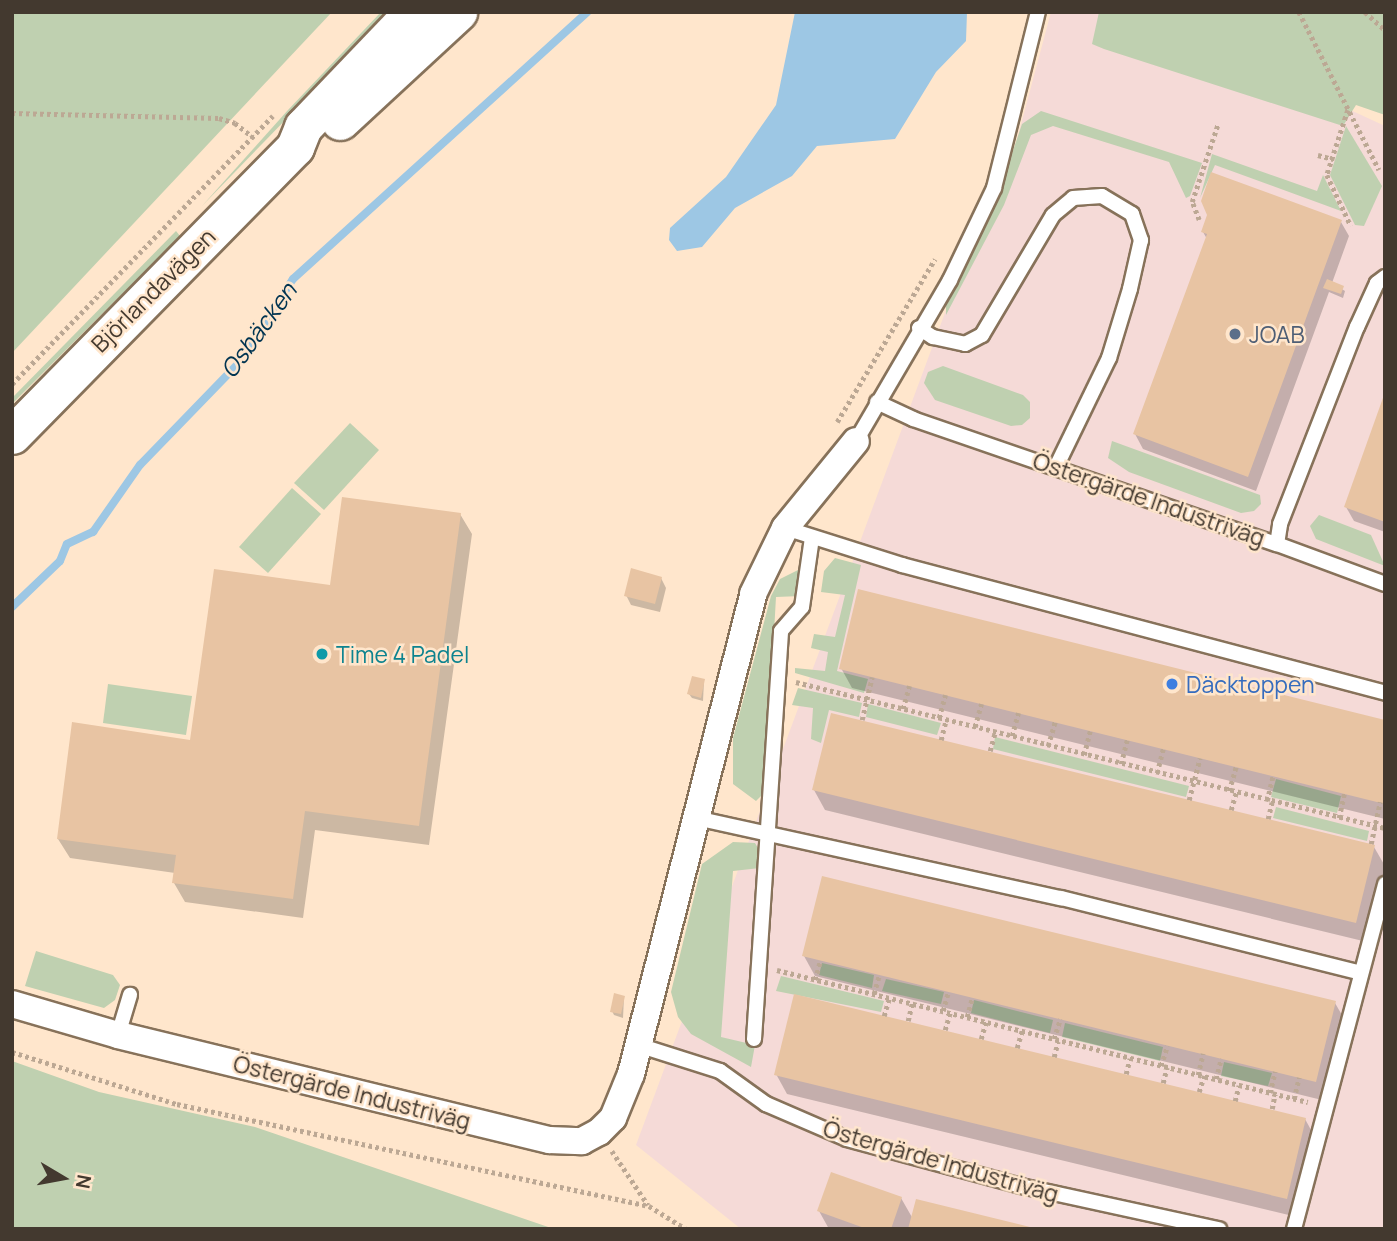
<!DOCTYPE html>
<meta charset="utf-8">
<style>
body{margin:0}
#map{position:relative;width:1397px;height:1241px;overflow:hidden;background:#ffe6cc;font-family:Manrope,sans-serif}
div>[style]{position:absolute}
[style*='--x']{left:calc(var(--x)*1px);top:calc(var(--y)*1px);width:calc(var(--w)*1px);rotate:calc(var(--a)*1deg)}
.industrial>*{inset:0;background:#f5dad7}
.green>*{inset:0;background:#bfd0b0}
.water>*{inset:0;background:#9dc7e4}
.shadow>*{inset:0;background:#0003}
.stream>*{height:8px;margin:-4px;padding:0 4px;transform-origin:4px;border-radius:4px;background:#9dc7e4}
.building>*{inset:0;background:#e8c4a3}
.path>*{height:4.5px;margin-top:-2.25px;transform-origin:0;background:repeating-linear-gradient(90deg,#bca894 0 3.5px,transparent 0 7px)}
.roads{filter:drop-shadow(2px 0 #87725a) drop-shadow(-2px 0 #87725a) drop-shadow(0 2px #87725a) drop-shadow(0 -2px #87725a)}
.lane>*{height:14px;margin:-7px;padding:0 7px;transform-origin:7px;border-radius:7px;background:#fff}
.street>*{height:26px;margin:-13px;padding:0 13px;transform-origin:13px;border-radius:13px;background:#fff}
.secondary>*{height:37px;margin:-18.5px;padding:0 18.5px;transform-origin:18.5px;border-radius:18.5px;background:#fff}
.dots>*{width:19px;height:19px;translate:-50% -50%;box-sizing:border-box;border:4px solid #ffe6cc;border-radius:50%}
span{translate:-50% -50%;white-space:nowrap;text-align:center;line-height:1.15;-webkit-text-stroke:5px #ffe6cc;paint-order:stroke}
.street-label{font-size:23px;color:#43392f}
.service-label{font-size:23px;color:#4e5e75}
.left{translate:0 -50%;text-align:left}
.culture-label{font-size:23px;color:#0d838f}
.shop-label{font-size:23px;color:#366cbe}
.water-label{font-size:24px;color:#003451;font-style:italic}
.frame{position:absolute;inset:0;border:14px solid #43392f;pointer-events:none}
.north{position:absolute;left:28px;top:1143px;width:70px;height:70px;-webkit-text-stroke:5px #ffe6cc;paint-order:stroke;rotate:100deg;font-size:19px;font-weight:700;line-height:28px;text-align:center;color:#43392f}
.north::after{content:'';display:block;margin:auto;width:24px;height:32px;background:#43392f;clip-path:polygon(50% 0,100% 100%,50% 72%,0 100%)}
</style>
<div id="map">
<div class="industrial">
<i style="clip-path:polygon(1051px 12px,1138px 12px,1385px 126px,1385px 1229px,741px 1229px,636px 1145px,949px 302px,1003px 192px)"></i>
</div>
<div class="green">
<i style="clip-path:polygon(12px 12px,332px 12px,12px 353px)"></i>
<i style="clip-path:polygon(381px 12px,390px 12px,202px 206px,288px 110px)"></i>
<i style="clip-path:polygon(1099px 12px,1385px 12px,1385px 115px,1356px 105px,1343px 126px,1104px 49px,1092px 44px)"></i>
<i style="clip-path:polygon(1041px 111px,1202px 163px,1190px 196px,1186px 198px,1169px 162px,1053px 126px,1031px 135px,1004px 205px,946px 315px,946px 303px,1002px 183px,1022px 124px)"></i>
<i style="clip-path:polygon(1346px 126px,1382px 186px,1364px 226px,1355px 225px,1330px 175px)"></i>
<i style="clip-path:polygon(1212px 154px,1317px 191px,1323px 175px,1341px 211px,1215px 165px,1200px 198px)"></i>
<i style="clip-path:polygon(176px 231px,180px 236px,12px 404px,12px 398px)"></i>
<i style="clip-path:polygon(943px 366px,1023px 395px,1030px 402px,1030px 418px,1022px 425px,1011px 426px,935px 400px,924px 383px,928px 372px)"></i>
<i style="clip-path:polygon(350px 423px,379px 450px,324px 510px,294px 483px)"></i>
<i style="clip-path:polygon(1112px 441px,1260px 495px,1261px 504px,1254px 511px,1241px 513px,1129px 472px,1108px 458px)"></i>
<i style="clip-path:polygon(292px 488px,321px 514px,268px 573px,239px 547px)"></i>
<i style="clip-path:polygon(1319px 515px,1371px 535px,1385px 566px,1316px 539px,1310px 526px)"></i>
<i style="clip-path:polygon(835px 558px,861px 565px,837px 671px,868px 679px,864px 693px,795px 673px,795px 668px,825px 671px,828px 652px,811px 648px,814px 634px,835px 637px,845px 595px,821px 592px,824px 571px)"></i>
<i style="clip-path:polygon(798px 570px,801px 596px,776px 597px,765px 792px,756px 801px,733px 784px,733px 738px,771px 596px,780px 579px)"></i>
<i style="clip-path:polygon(108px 684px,192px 696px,186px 735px,103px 723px)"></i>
<i style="clip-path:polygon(798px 688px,862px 703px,859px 717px,829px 710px,821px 743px,811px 739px,813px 708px,792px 705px)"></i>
<i style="clip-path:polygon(868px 704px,941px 723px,937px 735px,866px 717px)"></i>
<i style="clip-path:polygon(995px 737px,1189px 786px,1186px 797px,993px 749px)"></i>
<i style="clip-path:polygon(1276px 779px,1341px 796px,1337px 813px,1271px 797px)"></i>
<i style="clip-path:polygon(1276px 807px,1369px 831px,1367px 841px,1273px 818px)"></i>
<i style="clip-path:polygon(733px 842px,755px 843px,761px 853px,760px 868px,733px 871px,721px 1037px,755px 1045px,751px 1067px,691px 1034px,678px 1017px,671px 992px,702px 864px)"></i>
<i style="clip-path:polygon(36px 951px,113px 975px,120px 985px,115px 1000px,104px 1008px,25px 986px)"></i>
<i style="clip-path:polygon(822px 963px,874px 975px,872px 988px,819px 975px)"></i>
<i style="clip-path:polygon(781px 976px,884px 1001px,881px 1012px,776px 991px)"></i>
<i style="clip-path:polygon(886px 979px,944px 992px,941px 1004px,882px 991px)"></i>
<i style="clip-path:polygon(974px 1000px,1053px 1020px,1050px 1033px,971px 1013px)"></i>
<i style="clip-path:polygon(1065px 1023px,1163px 1047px,1160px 1061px,1062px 1037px)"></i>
<i style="clip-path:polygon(12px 1061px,99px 1092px,255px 1127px,554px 1229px,12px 1229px)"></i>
<i style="clip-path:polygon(1224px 1062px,1272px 1073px,1268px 1086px,1221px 1076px)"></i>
</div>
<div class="water">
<i style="clip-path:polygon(795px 12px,967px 12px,966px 41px,936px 72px,895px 139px,817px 146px,792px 176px,735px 208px,702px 247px,677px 251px,669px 240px,670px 228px,726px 177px,776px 105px)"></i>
</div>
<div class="shadow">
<i style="clip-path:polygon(1341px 222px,1349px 236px,1332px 283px,1345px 291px,1343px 298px,1329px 292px,1256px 491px,1143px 449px,1135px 434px,1207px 239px,1203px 232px)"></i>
<i style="clip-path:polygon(1385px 399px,1385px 532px,1354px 521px,1346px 507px)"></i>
<i style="clip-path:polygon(460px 514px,472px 534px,429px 845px,315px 830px,303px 918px,185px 902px,174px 883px,175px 873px,70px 858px,58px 839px,192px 742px,332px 587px)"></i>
<i style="clip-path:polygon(661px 578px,666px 588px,660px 612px,631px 605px,626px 595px)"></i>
<i style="clip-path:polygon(841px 668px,1385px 721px,1385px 819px,852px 688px)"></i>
<i style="clip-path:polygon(704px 681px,703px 701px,692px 698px,689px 694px)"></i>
<i style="clip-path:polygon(814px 790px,1374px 847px,1385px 866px,1367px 942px,825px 810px)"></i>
<i style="clip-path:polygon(804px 956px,1335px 1003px,1346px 1022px,1326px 1101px,815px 976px)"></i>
<i style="clip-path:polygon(624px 997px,623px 1018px,614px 1015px,612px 1011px)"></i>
<i style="clip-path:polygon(776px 1074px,1305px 1119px,1316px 1139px,1297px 1217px,787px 1094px)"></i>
<i style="clip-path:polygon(901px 1198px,913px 1219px,1031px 1229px,829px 1229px,819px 1211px)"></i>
</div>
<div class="stream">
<i style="--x:12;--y:607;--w:66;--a:-43.8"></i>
<i style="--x:60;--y:561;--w:18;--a:-68"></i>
<i style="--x:67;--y:544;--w:29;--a:-25"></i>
<i style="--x:93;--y:532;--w:82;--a:-55"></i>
<i style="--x:140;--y:465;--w:142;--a:-45.9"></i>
<i style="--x:239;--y:363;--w:100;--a:-57.3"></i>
<i style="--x:293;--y:279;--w:397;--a:-42.2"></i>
</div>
<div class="building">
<i style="clip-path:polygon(1211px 172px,1342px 220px,1248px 477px,1133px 434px,1207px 234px,1201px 232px,1207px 215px,1201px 201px)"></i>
<i style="clip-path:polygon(1327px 279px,1344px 286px,1341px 294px,1323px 288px)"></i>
<i style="clip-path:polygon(1384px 395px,1385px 395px,1385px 522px,1344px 507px)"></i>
<i style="clip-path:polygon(342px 497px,461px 513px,419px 826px,305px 811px,293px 899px,172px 883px,176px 855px,57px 839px,72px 722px,190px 740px,214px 569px,330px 585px)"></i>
<i style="clip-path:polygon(631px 568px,662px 577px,655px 604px,624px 596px)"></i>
<i style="clip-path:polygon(858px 589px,1385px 720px,1385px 804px,839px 669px)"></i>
<i style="clip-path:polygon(692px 676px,705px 679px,701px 698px,687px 694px)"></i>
<i style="clip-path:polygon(831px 713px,1375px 845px,1356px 923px,812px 790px)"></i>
<i style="clip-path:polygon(822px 876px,1336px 1001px,1316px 1082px,802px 956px)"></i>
<i style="clip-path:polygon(614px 993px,625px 996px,621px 1014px,610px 1012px)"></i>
<i style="clip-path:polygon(794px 994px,1306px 1118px,1287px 1199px,774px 1075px)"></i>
<i style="clip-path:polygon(831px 1172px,902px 1197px,891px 1229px,867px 1229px,817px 1211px)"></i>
<i style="clip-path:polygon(916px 1199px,1034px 1228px,1034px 1229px,908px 1229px)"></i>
</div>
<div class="path">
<i style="--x:1299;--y:12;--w:177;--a:63.1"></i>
<i style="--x:1365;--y:12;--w:27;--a:42"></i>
<i style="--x:1348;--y:110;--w:68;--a:107.9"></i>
<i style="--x:1327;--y:175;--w:56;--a:64.8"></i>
<i style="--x:12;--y:113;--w:207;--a:1.4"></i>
<i style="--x:219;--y:118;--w:17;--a:17"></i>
<i style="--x:235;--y:123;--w:23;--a:38"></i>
<i style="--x:1318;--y:155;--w:16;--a:15"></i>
<i style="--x:1199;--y:220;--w:19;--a:-111"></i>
<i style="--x:1192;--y:202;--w:82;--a:-71.6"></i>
<i style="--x:12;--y:384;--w:374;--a:-45.8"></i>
<i style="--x:837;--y:422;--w:190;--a:-59"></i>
<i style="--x:796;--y:682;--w:607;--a:13.92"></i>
<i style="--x:903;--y:709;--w:24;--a:-75"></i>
<i style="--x:939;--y:718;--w:24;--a:-75"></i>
<i style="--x:862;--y:720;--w:44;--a:-76.9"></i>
<i style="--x:975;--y:727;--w:24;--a:-75"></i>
<i style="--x:1012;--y:736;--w:24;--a:-75"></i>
<i style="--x:941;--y:740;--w:21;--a:-76"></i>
<i style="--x:1048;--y:746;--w:25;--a:-74"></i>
<i style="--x:990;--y:751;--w:20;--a:-75"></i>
<i style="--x:1084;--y:755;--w:25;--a:-76"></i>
<i style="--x:1121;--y:764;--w:25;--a:-76"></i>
<i style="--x:1157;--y:773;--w:25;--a:-76"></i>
<i style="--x:1229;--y:791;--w:25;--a:-74"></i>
<i style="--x:1189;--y:800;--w:43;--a:-75.3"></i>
<i style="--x:1267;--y:801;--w:26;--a:-77"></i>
<i style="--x:1231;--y:810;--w:18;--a:-74"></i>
<i style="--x:1339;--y:818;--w:25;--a:-78"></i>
<i style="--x:1268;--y:819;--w:17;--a:-77"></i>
<i style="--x:1371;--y:844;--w:43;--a:-77.9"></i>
<i style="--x:777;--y:970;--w:547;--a:13.96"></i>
<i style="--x:815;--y:980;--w:20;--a:-75"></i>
<i style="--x:874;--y:994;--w:20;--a:-75"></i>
<i style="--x:943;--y:1011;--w:20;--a:-75"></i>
<i style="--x:884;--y:1016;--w:19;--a:-74"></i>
<i style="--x:967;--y:1017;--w:20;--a:-75"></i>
<i style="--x:908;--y:1021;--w:18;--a:-77"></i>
<i style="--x:945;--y:1030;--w:18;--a:-74"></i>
<i style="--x:981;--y:1039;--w:18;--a:-74"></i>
<i style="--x:1054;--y:1039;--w:21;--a:-73"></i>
<i style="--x:1017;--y:1048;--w:18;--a:-74"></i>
<i style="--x:12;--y:1052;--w:173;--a:17.5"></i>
<i style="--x:177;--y:1104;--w:483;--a:12.2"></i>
<i style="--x:649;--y:1206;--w:44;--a:31.9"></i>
<i style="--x:1054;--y:1057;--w:16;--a:-76"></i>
<i style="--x:1161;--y:1066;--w:21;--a:-73"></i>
<i style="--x:1126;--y:1074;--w:16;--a:-76"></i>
<i style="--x:1198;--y:1075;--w:22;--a:-77"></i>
<i style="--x:1216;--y:1079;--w:21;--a:-76"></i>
<i style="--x:1163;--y:1083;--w:16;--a:-76"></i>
<i style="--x:1199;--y:1092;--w:17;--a:-73"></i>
<i style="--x:1270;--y:1093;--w:22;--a:-77"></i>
<i style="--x:1294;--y:1099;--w:22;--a:-77"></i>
<i style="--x:1235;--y:1101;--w:16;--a:-76"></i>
<i style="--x:1272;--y:1109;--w:15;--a:-79"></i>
<i style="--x:612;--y:1151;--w:65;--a:56.3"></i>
</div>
<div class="roads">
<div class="lane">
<i style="--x:919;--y:328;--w:17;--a:33"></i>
<i style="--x:933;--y:337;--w:33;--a:12"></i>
<i style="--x:965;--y:344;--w:19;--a:-28"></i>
<i style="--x:982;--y:335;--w:139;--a:-59.4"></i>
<i style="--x:1053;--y:215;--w:26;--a:-40"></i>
<i style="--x:1073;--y:198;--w:29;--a:-4"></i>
<i style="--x:1102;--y:196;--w:35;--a:31"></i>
<i style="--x:1132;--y:214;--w:28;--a:71"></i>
<i style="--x:1141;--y:240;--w:50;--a:102.7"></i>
<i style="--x:1130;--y:289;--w:72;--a:106.9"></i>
<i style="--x:1109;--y:358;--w:121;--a:115.9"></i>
<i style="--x:877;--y:402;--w:40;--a:25"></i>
<i style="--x:913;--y:419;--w:385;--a:19"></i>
<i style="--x:1277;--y:544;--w:20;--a:-81"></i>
<i style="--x:1280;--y:524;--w:212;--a:-68.7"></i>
<i style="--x:1357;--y:327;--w:48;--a:-65.6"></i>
<i style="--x:1377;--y:283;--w:10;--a:-37"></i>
<i style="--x:856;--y:441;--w:186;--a:-59.7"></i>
<i style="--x:950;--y:280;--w:102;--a:-64.4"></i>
<i style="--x:994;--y:188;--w:181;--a:-76"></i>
<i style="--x:785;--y:528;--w:123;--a:17.5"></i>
<i style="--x:902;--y:565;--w:500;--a:14.8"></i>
<i style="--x:1277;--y:544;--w:115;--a:20.3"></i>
<i style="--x:696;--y:818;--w:374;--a:12.4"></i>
<i style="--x:1061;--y:898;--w:309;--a:14"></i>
<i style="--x:118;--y:1035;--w:42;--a:-73.3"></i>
<i style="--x:754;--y:1039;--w:409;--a:-86.2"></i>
<i style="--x:781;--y:631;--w:32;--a:-49"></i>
<i style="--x:802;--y:607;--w:70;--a:-81.8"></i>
<i style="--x:638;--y:1045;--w:86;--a:17.6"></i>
<i style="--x:720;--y:1071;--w:57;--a:35.7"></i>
<i style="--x:766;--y:1104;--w:88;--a:23.4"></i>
<i style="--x:847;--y:1139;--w:180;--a:15.1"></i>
<i style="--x:1021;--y:1186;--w:203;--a:12.3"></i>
<i style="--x:1294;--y:1229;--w:357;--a:-75.2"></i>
</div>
<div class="street">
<i style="--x:12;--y:1004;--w:110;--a:16.3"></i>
<i style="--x:118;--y:1035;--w:444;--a:13.7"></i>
<i style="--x:549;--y:1140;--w:33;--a:2"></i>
<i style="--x:582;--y:1141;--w:19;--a:-28"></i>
<i style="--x:599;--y:1132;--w:20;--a:-45"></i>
<i style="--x:613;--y:1118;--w:48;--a:-67.8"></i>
<i style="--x:631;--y:1074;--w:495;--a:-75.7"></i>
<i style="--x:753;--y:594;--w:73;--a:-64.1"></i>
<i style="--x:785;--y:528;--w:112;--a:-50.8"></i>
</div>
<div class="secondary">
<i style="--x:340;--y:121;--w:161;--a:-42.7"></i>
<i style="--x:12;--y:435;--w:404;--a:-45.5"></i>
<i style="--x:295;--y:147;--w:22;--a:-68"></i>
<i style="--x:303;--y:127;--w:159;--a:-46.3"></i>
</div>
</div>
<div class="dots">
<i style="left:1235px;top:334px;background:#5c6f8a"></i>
<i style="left:322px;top:654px;background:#0f9aa8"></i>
<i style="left:1172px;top:684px;background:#3f7fe0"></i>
</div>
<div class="street-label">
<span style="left:153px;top:290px;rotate:-45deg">Björlandavägen</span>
<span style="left:1149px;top:499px;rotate:19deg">Östergärde Industriväg</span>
<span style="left:352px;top:1092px;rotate:14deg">Östergärde Industriväg</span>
<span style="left:941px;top:1161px;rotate:16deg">Östergärde Industriväg</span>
</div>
<div class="service-label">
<span class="left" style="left:1249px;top:334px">JOAB</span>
</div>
<div class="culture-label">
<span class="left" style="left:336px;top:654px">Time 4 Padel</span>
</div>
<div class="shop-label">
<span class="left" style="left:1186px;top:684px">Däcktoppen</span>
</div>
<div class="water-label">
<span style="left:258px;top:330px;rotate:-54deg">Osbäcken</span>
</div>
<div class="frame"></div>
<div class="north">N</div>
</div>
